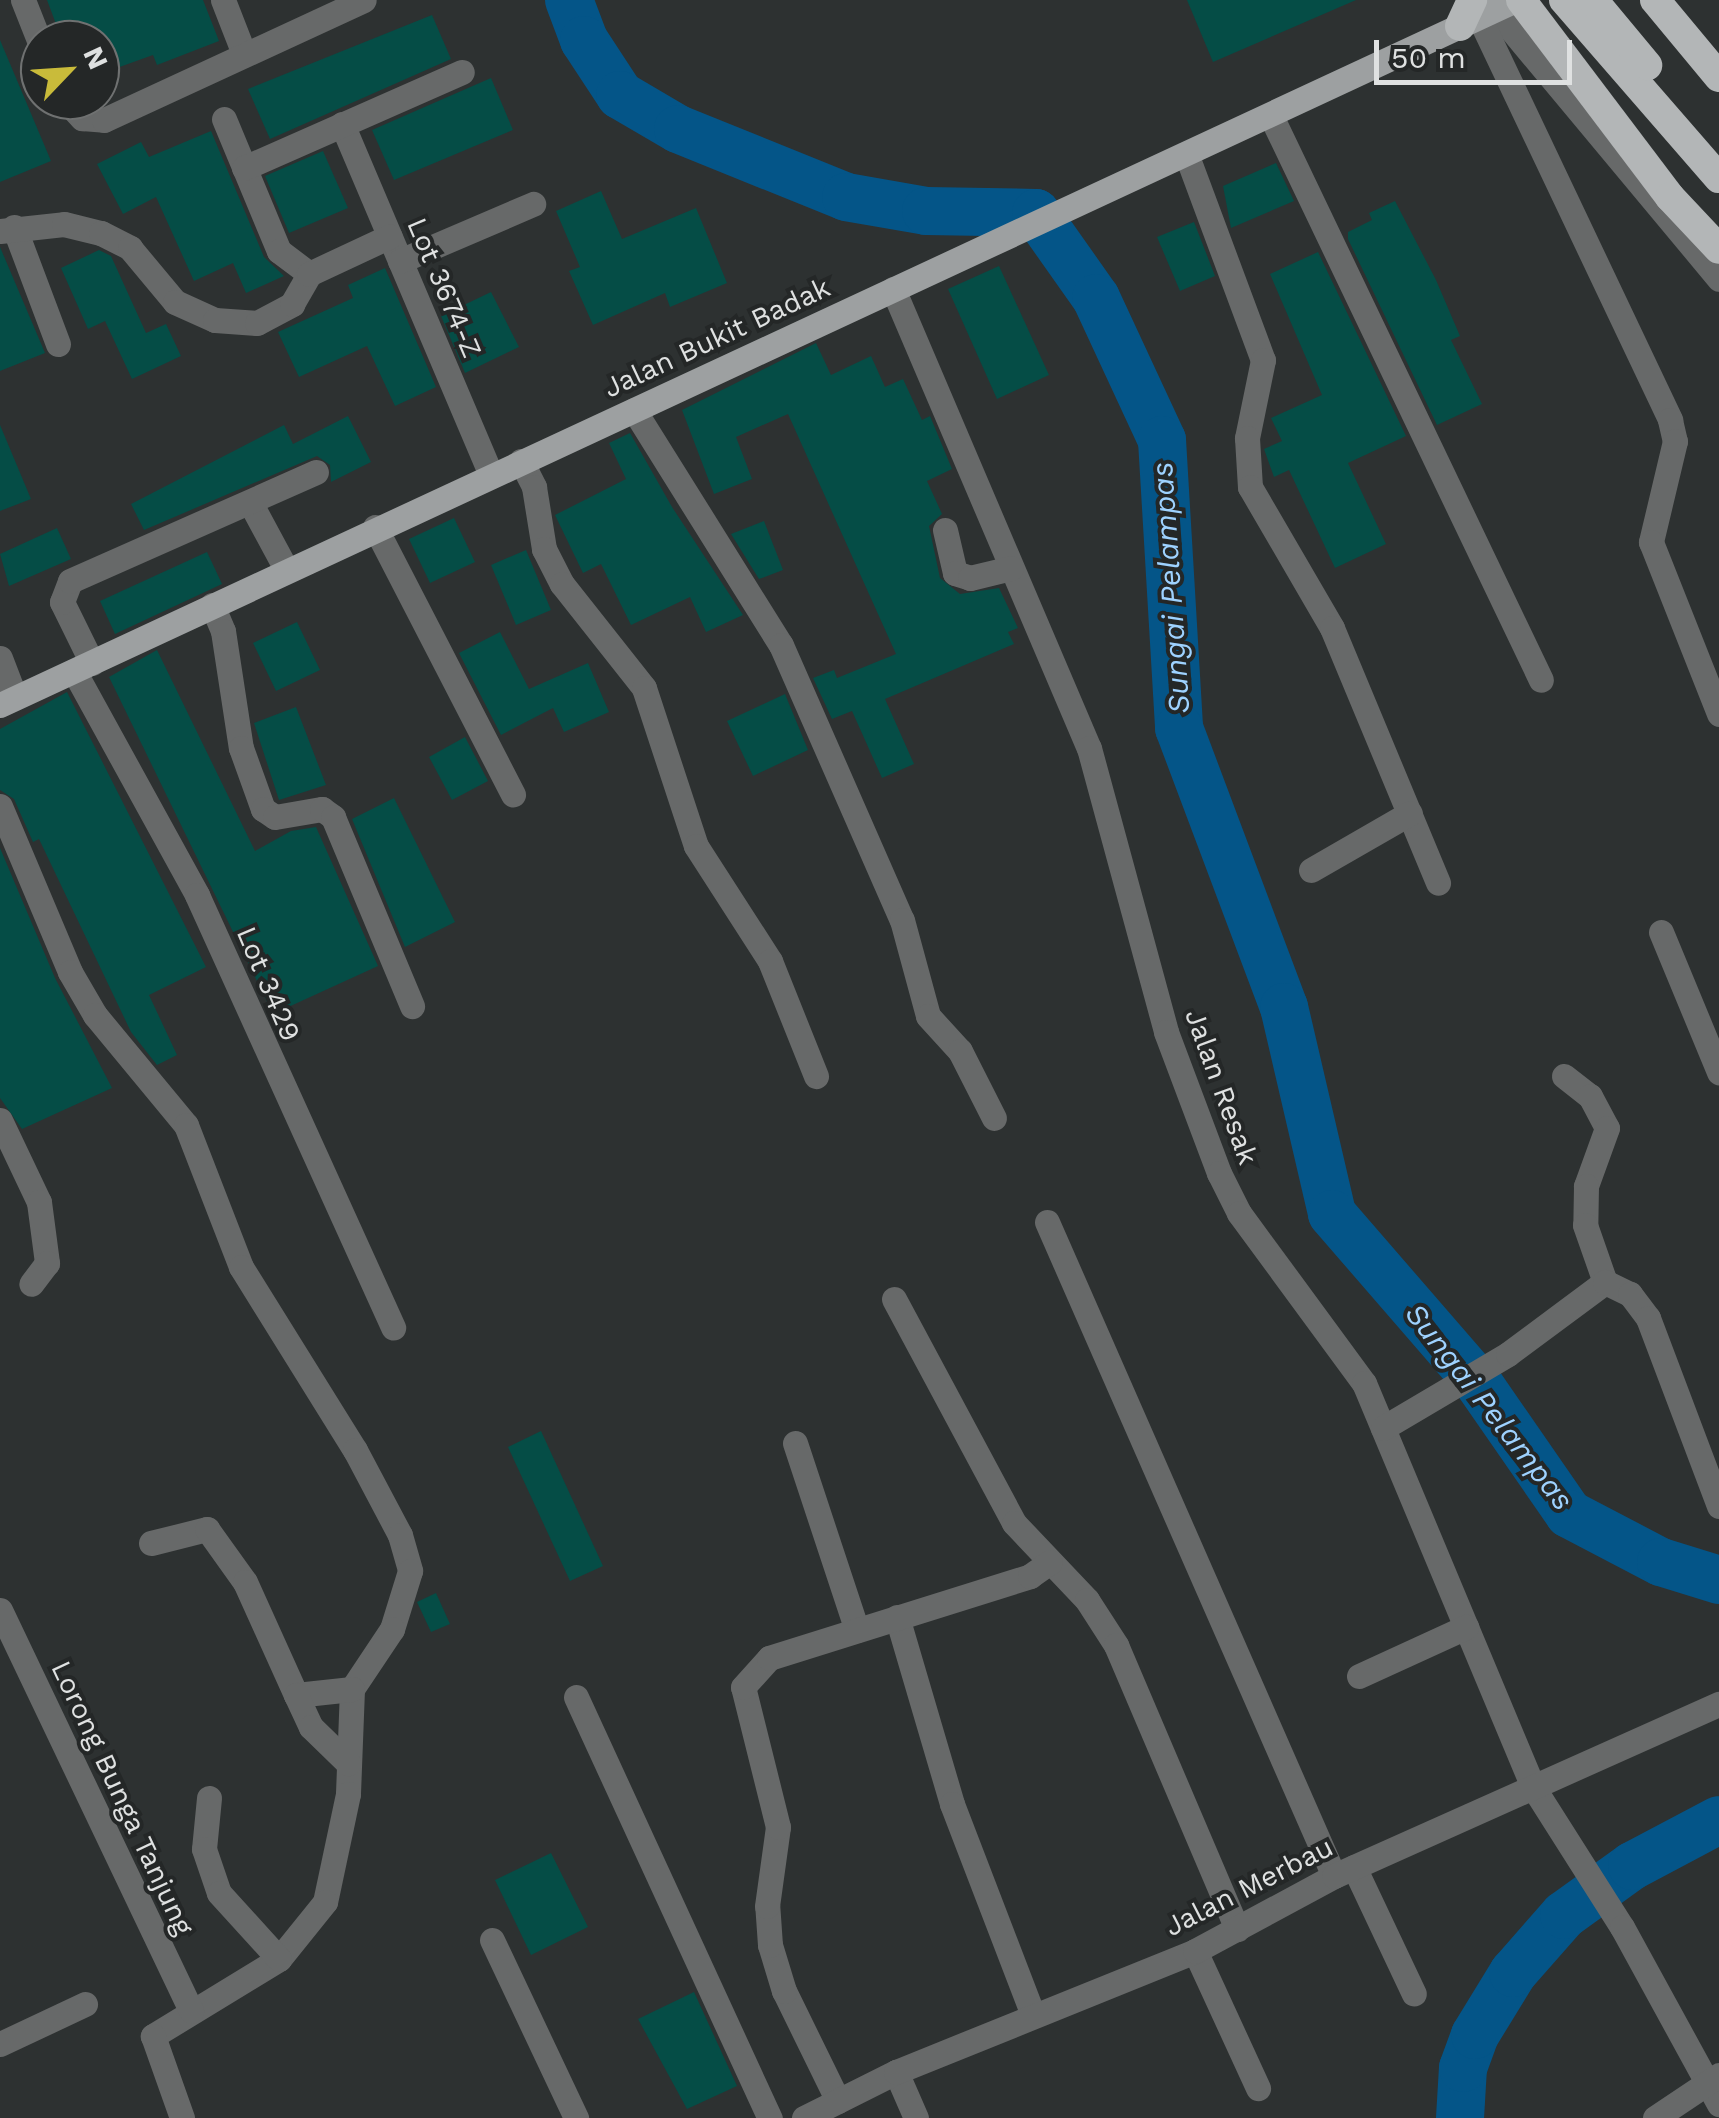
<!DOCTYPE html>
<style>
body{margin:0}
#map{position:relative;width:1719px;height:2118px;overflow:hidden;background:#2d3131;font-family:"Work Sans",sans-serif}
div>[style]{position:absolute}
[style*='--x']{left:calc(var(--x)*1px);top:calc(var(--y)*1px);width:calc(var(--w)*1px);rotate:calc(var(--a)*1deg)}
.river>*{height:48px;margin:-24px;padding:0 24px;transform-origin:24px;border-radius:24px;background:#045588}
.building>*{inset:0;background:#054d46}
.minor>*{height:25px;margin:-12.5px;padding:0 12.5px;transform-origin:12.5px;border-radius:12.5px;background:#676969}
.major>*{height:25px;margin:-12.5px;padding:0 12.5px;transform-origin:12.5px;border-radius:12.5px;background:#9da0a1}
.highway>*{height:30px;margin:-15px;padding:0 15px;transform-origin:15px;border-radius:15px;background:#b3b6b7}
span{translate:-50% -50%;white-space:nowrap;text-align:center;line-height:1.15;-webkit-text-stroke:8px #242727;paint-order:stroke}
.street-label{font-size:28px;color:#dfe1e1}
.water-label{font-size:30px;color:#9ed2ff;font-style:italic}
.north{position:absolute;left:20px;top:20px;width:100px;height:100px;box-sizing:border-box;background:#242727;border:2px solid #6f7171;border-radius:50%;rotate:65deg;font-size:28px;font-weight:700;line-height:40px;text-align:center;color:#dfe1e1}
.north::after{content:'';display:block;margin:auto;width:35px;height:45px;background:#c9bb3a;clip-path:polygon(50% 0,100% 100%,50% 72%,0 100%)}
.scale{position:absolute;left:1374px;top:40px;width:198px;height:45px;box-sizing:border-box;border:5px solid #dfe1e1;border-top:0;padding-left:12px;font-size:30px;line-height:35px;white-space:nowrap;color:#dfe1e1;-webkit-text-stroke:8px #242727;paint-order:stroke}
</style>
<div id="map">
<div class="river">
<i style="--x:569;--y:0;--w:43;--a:69.4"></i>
<i style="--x:584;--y:40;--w:66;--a:56.8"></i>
<i style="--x:620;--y:95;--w:67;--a:30.4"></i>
<i style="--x:678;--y:129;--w:181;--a:22"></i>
<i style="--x:846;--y:197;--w:81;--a:9.9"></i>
<i style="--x:926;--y:211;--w:110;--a:1"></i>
<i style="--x:1036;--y:213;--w:104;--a:54.8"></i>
<i style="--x:1096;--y:298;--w:157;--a:65.1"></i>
<i style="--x:1162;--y:440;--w:289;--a:86.6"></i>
<i style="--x:1179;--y:728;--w:298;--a:69.4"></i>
<i style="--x:1284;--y:1007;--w:212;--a:76.9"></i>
<i style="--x:1332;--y:1214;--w:225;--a:49.1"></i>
<i style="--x:1479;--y:1384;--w:158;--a:55.3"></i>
<i style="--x:1569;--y:1514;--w:104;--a:27.6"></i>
<i style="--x:1661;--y:1562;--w:61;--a:17.2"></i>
<i style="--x:1460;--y:2118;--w:50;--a:-86.6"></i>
<i style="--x:1463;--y:2068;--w:35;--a:-70"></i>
<i style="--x:1475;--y:2035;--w:73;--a:-58.5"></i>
<i style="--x:1513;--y:1973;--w:77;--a:-48.7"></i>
<i style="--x:1564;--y:1915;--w:84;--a:-35.8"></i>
<i style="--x:1632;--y:1866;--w:98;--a:-27.9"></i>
</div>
<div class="building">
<i style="clip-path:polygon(47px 0,203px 0,219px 41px,157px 65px,153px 55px,100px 74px,100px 40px,62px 40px)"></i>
<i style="clip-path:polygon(1187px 0,1356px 0,1213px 62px)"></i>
<i style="clip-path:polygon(432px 15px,451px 59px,270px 139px,248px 89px)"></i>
<i style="clip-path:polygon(0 40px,51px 161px,0 182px)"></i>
<i style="clip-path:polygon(491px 78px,513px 130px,394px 180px,372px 130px)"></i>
<i style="clip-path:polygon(211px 131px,264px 257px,284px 276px,246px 293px,233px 263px,194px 281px,156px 197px,123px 214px,97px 164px,141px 142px,149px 157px)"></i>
<i style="clip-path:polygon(323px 151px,348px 208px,289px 233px,265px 176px)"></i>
<i style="clip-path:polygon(1276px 163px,1294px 201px,1231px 228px,1223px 186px)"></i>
<i style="clip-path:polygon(601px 191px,622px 239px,696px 208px,727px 283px,670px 307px,665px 293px,593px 325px,569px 271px,580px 267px,556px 211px)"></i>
<i style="clip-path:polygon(1395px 201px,1436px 280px,1460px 336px,1451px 340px,1482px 404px,1437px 425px,1348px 239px,1348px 232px,1372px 220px,1369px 213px)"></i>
<i style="clip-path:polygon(1194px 222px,1215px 276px,1180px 291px,1157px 237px)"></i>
<i style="clip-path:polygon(0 247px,45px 353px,0 371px)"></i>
<i style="clip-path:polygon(99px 250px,111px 256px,146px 333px,166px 324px,181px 356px,132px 379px,105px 321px,88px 329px,61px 268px)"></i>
<i style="clip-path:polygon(1318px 252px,1406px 436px,1348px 463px,1386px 544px,1335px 568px,1289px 470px,1274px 477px,1264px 449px,1282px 441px,1271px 418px,1322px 395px,1270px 274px)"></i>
<i style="clip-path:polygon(999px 266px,1049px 375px,997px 399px,948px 289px)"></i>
<i style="clip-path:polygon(385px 268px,436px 387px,395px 406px,367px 346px,299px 377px,278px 332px,353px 298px,348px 285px)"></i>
<i style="clip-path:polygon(491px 292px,519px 347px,465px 373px,441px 316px)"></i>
<i style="clip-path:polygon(816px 343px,831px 375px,871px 356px,885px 387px,903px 379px,922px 420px,930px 416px,952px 469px,927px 481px,942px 514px,929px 526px,940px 578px,960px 594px,999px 588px,1018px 628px,1008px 632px,1014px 644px,885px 699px,914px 764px,882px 778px,852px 711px,832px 719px,813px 678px,834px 670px,837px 678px,896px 654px,788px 414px,736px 437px,752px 479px,714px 494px,682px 410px)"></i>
<i style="clip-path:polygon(348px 416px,371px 462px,331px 482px,330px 465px,317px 456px,144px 530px,131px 504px,284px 425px,293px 444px)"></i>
<i style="clip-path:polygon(0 425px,31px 499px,0 511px)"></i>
<i style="clip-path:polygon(630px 433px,672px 507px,743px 615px,706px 632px,690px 597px,631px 625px,601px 564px,583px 573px,555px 515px,626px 479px,609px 443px)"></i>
<i style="clip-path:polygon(454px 518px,475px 562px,430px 583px,409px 539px)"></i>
<i style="clip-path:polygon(764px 521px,783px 570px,759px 579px,731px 534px)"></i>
<i style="clip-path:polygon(57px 528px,71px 559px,9px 586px,0 554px)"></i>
<i style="clip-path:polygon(526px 550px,551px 610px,516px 625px,491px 565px)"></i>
<i style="clip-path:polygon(207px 552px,222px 584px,115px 634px,100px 601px)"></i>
<i style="clip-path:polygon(297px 622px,320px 670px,276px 691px,253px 643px)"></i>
<i style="clip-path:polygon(500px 632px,529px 689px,588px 663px,609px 712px,564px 732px,553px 708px,501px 735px,459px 653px)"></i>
<i style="clip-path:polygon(157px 650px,255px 851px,291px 831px,316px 827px,378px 966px,273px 1014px,109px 677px)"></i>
<i style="clip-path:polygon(67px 692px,206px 967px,149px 995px,177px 1055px,157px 1065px,131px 1032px,39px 839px,33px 842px,14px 799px,0 790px,0 729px)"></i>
<i style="clip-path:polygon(785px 694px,808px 750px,753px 776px,727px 721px)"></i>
<i style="clip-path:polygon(296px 707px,326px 785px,279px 800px,254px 723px)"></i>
<i style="clip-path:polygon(465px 737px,488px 781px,452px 800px,429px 757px)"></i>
<i style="clip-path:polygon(394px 798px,455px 922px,405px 947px,352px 819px)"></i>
<i style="clip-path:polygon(0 848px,55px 978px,112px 1088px,22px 1129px,0 1098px)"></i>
<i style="clip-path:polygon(541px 1431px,603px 1566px,570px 1581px,508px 1447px)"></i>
<i style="clip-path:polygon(436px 1593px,450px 1624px,431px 1632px,417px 1602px)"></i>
<i style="clip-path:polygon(551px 1853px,588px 1927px,531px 1955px,495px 1880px)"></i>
<i style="clip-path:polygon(694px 1992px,737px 2086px,687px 2109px,638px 2019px)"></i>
</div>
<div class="minor">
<i style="--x:23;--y:0;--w:46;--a:68.4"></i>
<i style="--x:223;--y:0;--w:58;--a:68.7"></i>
<i style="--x:1495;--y:10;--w:350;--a:50.2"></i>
<i style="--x:1479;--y:17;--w:446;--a:64.6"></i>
<i style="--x:1670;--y:420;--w:22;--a:77"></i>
<i style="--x:1675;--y:441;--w:104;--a:103.4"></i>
<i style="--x:1651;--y:542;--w:185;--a:68.4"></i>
<i style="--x:65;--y:100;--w:25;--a:47"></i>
<i style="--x:82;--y:118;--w:22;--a:5"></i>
<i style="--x:104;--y:120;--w:286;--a:-24.8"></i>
<i style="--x:1271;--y:116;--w:625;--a:64.42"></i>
<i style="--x:224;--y:119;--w:143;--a:67.4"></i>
<i style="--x:279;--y:251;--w:38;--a:37"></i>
<i style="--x:342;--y:124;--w:381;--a:67"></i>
<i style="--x:1187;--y:156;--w:218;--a:69.6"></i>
<i style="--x:1263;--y:360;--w:80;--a:101.6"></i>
<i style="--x:1247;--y:438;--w:49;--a:86.5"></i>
<i style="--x:1250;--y:487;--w:163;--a:59.8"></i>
<i style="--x:1332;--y:628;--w:276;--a:67.4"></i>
<i style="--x:244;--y:168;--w:238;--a:-23.8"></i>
<i style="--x:14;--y:227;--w:125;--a:69.4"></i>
<i style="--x:0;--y:231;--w:64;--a:-6.2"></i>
<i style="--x:64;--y:224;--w:38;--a:14"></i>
<i style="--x:101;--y:233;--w:33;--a:27"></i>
<i style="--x:130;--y:248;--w:70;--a:50.2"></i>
<i style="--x:175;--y:302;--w:44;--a:24.2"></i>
<i style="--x:215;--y:320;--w:42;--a:4.1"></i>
<i style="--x:257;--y:323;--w:40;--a:-28"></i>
<i style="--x:292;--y:304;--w:34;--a:-60"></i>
<i style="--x:309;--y:274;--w:89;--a:-25.1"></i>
<i style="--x:400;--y:261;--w:145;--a:-23.2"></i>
<i style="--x:893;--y:289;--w:499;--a:66.9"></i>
<i style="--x:1089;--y:748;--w:294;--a:74.8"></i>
<i style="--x:1166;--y:1032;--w:151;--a:69.4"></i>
<i style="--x:1219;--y:1173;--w:45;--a:63.4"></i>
<i style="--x:1239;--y:1213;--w:211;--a:53.7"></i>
<i style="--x:1364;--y:1383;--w:438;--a:67.3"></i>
<i style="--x:1533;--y:1787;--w:166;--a:57.6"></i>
<i style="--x:1622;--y:1927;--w:202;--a:61.3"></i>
<i style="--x:634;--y:410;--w:277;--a:58"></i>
<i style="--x:781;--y:645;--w:300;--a:66.3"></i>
<i style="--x:902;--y:920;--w:99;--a:74.8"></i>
<i style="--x:928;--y:1016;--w:47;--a:47.6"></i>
<i style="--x:960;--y:1051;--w:75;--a:63.1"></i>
<i style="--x:521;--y:461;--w:29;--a:63"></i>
<i style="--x:534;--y:487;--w:63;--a:80.8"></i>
<i style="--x:544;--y:549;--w:39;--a:63"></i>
<i style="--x:562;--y:584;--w:132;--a:51.7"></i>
<i style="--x:644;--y:688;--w:166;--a:71.8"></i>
<i style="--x:696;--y:846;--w:137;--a:57.2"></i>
<i style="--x:770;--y:961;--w:124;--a:68.2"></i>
<i style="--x:251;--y:504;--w:74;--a:61.7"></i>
<i style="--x:375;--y:527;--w:301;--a:62.7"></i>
<i style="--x:945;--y:530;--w:44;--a:76.9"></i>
<i style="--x:955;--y:573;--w:16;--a:18"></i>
<i style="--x:970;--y:578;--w:42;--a:-13.7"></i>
<i style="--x:212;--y:605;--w:28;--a:67"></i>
<i style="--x:223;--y:631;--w:118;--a:81.3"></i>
<i style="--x:241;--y:748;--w:65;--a:70.2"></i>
<i style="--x:263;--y:809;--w:14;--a:34"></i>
<i style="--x:275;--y:817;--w:48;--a:-9.7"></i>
<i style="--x:322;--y:809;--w:14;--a:36"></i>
<i style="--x:333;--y:817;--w:205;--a:67.3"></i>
<i style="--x:0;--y:658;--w:42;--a:69"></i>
<i style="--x:92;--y:663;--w:68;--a:-116.2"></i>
<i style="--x:62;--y:602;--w:22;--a:-69"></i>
<i style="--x:70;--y:581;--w:269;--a:-23.9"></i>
<i style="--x:74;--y:671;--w:256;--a:61.2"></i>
<i style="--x:197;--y:895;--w:475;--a:65.6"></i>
<i style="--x:0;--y:806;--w:180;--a:67.1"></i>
<i style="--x:70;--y:972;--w:50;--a:59.8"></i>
<i style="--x:95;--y:1015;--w:143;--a:50.4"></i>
<i style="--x:186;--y:1125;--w:152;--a:68.8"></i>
<i style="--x:241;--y:1267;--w:216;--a:58.1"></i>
<i style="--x:355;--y:1450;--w:96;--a:62.1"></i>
<i style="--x:400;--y:1535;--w:37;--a:74"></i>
<i style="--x:410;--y:1571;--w:61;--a:107.2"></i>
<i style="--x:392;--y:1629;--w:72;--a:123.7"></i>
<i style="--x:352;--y:1689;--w:105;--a:92.2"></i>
<i style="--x:348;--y:1794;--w:110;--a:102"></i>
<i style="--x:325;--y:1902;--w:73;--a:128.9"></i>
<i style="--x:279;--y:1959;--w:148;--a:148.6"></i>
<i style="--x:153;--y:2036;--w:87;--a:70.5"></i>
<i style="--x:1311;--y:870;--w:114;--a:-29.9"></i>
<i style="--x:1661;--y:932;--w:152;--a:67.5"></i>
<i style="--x:1564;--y:1076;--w:33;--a:38"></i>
<i style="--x:1590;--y:1096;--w:36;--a:62"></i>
<i style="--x:1607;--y:1128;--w:62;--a:109.9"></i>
<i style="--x:1586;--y:1186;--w:39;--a:91"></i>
<i style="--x:1585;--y:1225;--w:60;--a:70.7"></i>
<i style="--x:0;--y:1120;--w:91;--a:64.6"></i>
<i style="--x:39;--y:1202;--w:62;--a:82.5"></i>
<i style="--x:47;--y:1263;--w:26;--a:127"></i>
<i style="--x:1047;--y:1222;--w:714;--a:66.31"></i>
<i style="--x:894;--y:1299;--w:254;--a:61.8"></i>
<i style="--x:1014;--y:1523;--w:106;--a:46.5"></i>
<i style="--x:1087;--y:1600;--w:54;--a:57.2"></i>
<i style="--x:1116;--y:1645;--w:309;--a:66.9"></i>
<i style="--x:1383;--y:1428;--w:145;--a:-30.6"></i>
<i style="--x:1508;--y:1354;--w:121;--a:-36.6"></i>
<i style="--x:1605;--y:1282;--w:28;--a:26"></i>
<i style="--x:1630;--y:1294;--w:30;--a:53"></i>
<i style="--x:1648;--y:1318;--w:201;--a:69.3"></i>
<i style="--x:795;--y:1443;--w:197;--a:71.7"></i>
<i style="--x:151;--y:1543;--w:58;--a:-14"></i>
<i style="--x:207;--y:1529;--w:65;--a:54.4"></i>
<i style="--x:245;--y:1582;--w:124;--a:65.7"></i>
<i style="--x:296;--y:1695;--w:56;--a:-6.1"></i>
<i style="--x:0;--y:1610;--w:444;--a:64.5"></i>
<i style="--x:897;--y:1617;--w:195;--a:73.6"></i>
<i style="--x:952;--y:1804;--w:226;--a:69"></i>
<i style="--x:1359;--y:1676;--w:118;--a:-24.6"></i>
<i style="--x:296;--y:1695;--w:35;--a:65"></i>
<i style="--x:311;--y:1727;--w:52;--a:44.2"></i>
<i style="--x:576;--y:1697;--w:464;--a:65.3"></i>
<i style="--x:209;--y:1798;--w:51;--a:95.6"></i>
<i style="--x:204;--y:1849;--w:46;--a:71.2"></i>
<i style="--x:219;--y:1893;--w:89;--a:47.7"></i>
<i style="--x:1354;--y:1867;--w:140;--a:64.7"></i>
<i style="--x:492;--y:1940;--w:197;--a:64.7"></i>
<i style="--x:1195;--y:1951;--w:151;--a:65.3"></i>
<i style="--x:0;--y:2044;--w:94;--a:-25.2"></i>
<i style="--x:896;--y:2072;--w:50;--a:66.5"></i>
<i style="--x:838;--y:2101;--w:123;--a:-116.1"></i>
<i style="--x:784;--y:1991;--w:48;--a:-106.9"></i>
<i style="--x:770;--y:1945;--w:39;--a:-94"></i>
<i style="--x:767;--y:1906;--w:80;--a:-82.1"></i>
<i style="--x:778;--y:1827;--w:144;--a:-104"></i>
<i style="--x:743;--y:1687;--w:39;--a:-48"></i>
<i style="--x:769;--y:1658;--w:274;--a:-17.4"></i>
<i style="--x:1030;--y:1576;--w:24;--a:-35"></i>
<i style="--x:804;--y:2118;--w:103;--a:-26.6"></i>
<i style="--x:896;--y:2072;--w:323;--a:-22"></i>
<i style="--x:1195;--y:1951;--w:158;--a:-28.3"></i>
<i style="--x:1334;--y:1876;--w:422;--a:-24.1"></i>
<i style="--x:1655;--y:2118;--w:77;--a:-33.9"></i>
</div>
<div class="major">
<i style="--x:0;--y:705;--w:1671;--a:-24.95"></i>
</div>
<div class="highway">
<i style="--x:1521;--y:0;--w:247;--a:52.9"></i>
<i style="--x:1670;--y:197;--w:71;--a:46.7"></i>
<i style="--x:1564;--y:0;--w:236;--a:49"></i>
<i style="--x:1593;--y:0;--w:85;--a:50.3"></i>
<i style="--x:1655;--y:0;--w:100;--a:50.3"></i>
<i style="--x:1460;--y:26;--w:29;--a:-65"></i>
</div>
<div class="street-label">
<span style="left:444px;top:288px;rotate:67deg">Lot 3674-Z</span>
<span style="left:717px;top:338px;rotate:-25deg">Jalan Bukit Badak</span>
<span style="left:268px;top:984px;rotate:67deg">Lot 3429</span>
<span style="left:1221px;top:1087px;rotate:70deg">Jalan Resak</span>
<span style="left:122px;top:1798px;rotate:65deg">Lorong Bunga Tanjung</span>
<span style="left:1249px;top:1887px;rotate:-27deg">Jalan Merbau</span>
</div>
<div class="water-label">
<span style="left:1171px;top:588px;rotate:-94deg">Sungai Pelampas</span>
<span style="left:1489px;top:1407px;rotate:52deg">Sungai Pelampas</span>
</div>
<div class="north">N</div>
<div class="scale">50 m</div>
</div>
